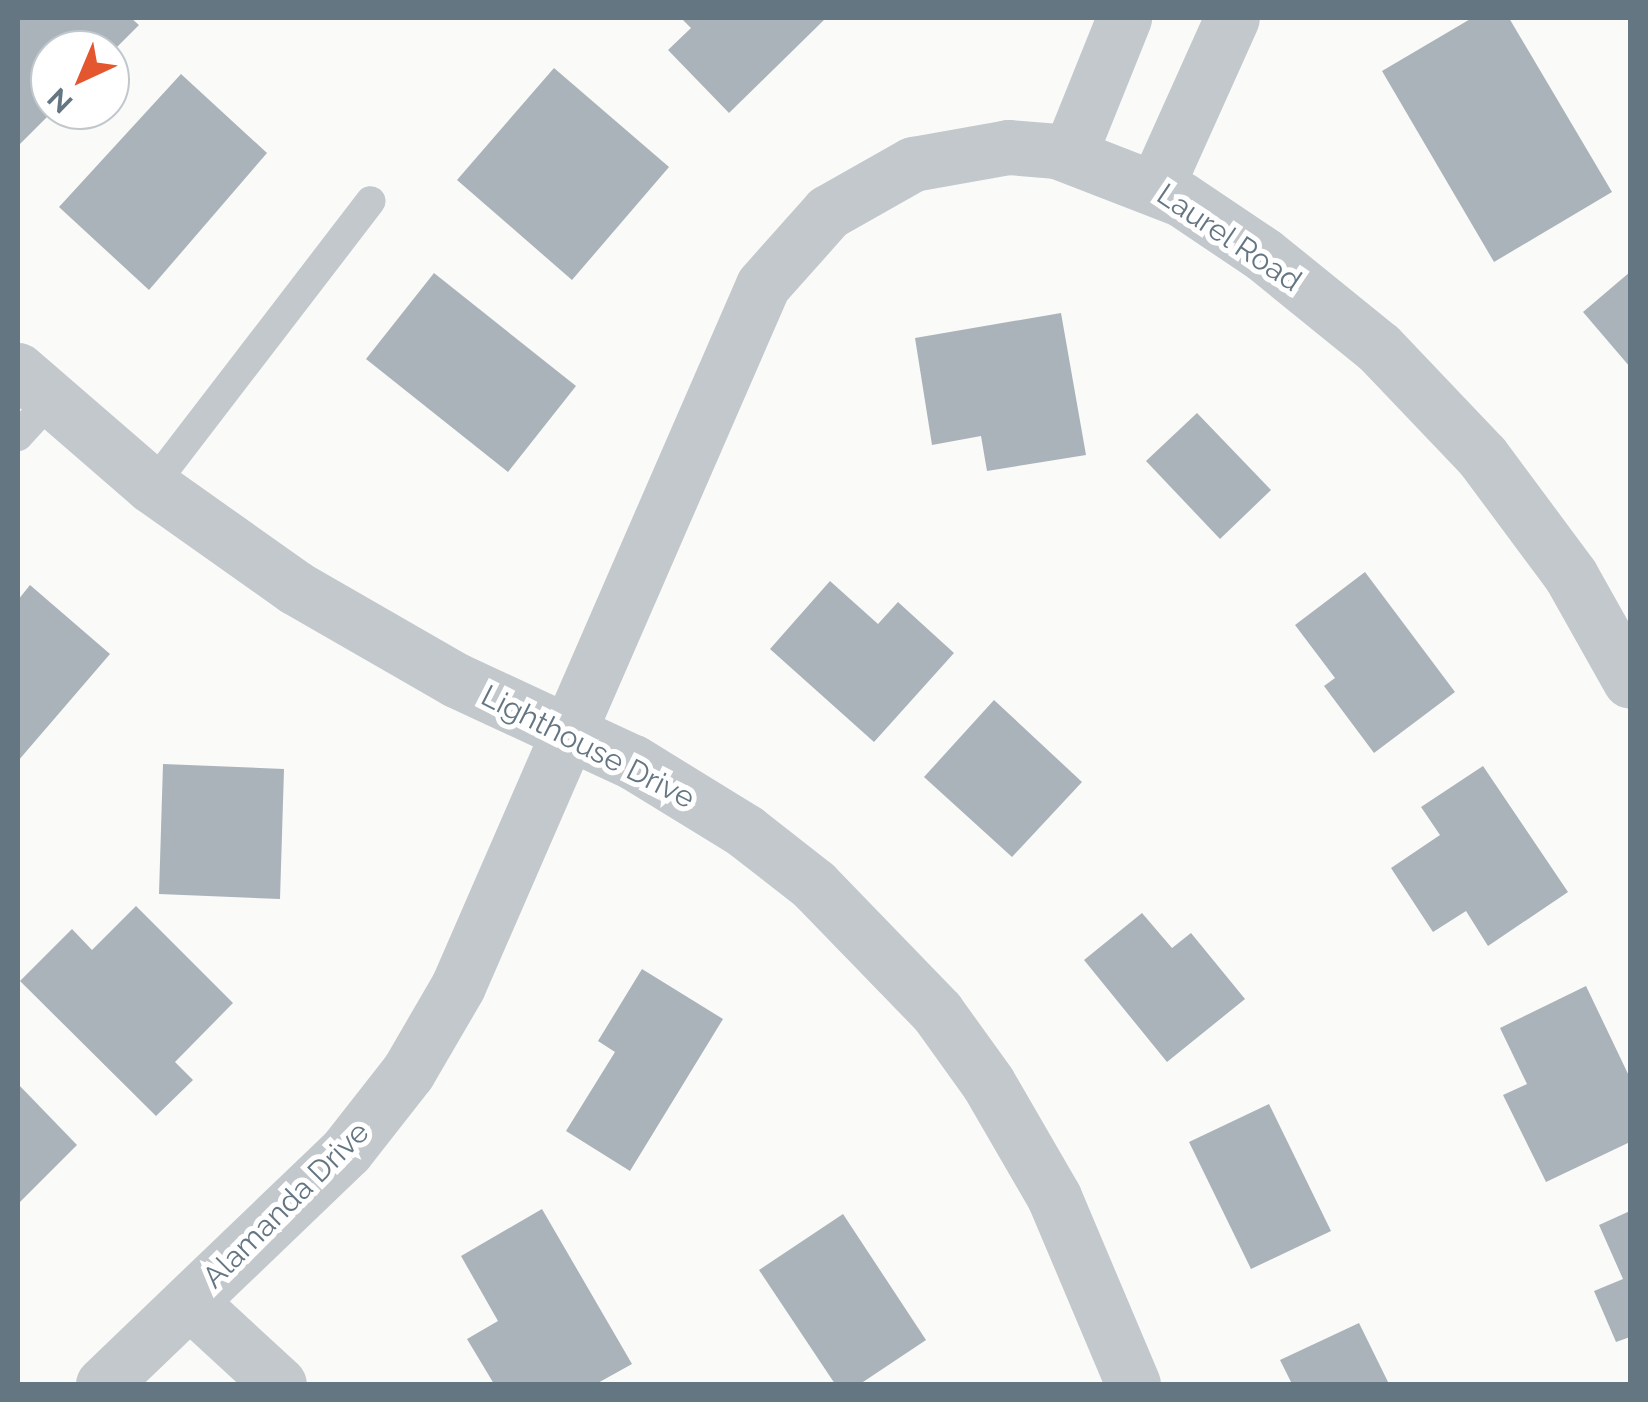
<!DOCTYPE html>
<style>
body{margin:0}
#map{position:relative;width:1648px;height:1402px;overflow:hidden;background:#fafaf8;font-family:Raleway,sans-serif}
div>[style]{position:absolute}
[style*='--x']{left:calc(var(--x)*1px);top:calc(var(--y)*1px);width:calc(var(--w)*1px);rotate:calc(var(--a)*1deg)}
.building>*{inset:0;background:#aab3b9}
.service>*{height:30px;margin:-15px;padding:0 15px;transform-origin:15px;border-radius:15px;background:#c3c8cc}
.minor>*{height:55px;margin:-27.5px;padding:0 27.5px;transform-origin:27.5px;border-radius:27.5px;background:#c3c8cc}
.tertiary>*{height:55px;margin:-27.5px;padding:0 27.5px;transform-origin:27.5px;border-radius:27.5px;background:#c3c8cc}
span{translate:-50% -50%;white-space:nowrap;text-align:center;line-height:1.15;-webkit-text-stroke:10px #fff;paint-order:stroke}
.street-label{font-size:30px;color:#657683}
.frame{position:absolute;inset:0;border:20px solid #657683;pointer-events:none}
.north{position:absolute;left:30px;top:30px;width:100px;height:100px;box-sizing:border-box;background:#fff;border:2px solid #c1c8cd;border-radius:50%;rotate:224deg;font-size:28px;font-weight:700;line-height:40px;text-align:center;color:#657683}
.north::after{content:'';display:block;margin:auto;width:35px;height:45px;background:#e4572e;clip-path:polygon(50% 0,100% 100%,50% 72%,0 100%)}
</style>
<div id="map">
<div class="building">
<i style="clip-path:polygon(18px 18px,131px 18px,139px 25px,110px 54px,50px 50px,54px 110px,18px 146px)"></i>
<i style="clip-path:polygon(681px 18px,826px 18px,729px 113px,668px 50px,691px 28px)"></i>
<i style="clip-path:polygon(1472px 18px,1509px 18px,1612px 192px,1494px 262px,1382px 71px)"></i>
<i style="clip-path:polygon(554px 68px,669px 167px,572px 280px,457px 180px)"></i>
<i style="clip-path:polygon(181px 74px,267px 153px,149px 290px,59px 207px)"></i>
<i style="clip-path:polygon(1630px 272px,1630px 367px,1583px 312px)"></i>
<i style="clip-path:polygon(434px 273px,576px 386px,508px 472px,366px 359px)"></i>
<i style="clip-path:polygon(1061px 313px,1086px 455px,987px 471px,981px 436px,932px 445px,915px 338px)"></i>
<i style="clip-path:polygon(1197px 413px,1271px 490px,1220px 539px,1146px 461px)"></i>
<i style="clip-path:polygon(1365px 572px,1455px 692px,1374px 753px,1324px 686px,1335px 678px,1295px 625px)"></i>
<i style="clip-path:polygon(830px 581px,878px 624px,898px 602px,954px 653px,874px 742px,770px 649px)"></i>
<i style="clip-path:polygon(30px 585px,110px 654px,18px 761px,18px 600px)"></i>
<i style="clip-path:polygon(994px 700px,1082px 782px,1012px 857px,924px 777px)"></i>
<i style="clip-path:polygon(163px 764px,284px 769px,280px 899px,159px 894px)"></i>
<i style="clip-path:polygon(1483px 766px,1568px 892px,1488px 946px,1466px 911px,1433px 932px,1391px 868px,1440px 835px,1421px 807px)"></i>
<i style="clip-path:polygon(136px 906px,233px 1003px,175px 1062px,193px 1080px,156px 1116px,20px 981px,72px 929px,92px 950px)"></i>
<i style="clip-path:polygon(1142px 913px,1172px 948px,1191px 933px,1245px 999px,1167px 1062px,1084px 960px)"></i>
<i style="clip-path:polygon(642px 969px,723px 1019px,630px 1171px,566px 1131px,615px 1052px,598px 1041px)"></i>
<i style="clip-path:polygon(1586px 986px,1630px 1078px,1630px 1142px,1546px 1182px,1503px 1095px,1527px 1084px,1500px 1028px)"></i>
<i style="clip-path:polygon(18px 1084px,77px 1145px,18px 1204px)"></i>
<i style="clip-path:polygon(1269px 1104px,1331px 1231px,1251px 1269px,1189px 1142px)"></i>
<i style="clip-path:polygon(542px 1209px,632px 1364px,596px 1384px,494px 1384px,467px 1339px,498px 1321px,461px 1256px)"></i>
<i style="clip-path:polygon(1630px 1211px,1630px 1337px,1616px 1342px,1594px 1291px,1623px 1279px,1599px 1225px)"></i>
<i style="clip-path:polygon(843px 1214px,926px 1340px,860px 1384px,835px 1384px,759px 1270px)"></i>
<i style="clip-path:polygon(1359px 1323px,1389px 1384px,1292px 1384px,1280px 1360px)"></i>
</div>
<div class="service">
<i style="--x:18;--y:436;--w:49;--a:-47.5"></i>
<i style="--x:152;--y:486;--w:359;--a:-52.5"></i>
</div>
<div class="minor">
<i style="--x:1069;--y:155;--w:148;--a:-68.1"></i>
<i style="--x:1156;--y:187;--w:185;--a:-65.8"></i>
<i style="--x:190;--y:1302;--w:121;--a:42.7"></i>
<i style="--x:103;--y:1384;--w:337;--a:-43.8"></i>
<i style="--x:346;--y:1151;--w:100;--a:-51.9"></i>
<i style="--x:408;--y:1072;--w:99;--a:-59.8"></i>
<i style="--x:458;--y:986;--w:764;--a:-66.49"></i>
<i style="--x:763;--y:285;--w:98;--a:-48.3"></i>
<i style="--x:828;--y:212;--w:98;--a:-29.5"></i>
<i style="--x:913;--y:164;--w:97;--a:-10.1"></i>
<i style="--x:1008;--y:147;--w:49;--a:4.7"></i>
<i style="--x:1057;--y:151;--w:133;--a:21.2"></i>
<i style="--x:1181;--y:199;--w:99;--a:33.9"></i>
<i style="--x:1263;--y:254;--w:149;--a:39"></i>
<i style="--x:1379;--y:348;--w:149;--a:46.4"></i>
<i style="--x:1482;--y:456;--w:149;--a:53.4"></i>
<i style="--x:1571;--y:576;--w:120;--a:60.7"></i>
</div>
<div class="tertiary">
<i style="--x:18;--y:370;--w:177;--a:40.9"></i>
<i style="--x:152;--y:486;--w:176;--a:35.3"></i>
<i style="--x:296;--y:588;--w:185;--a:29.9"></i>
<i style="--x:456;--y:680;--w:195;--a:24.9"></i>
<i style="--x:633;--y:762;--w:132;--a:31.6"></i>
<i style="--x:745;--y:831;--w:88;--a:38"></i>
<i style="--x:814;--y:885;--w:177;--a:45.9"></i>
<i style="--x:937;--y:1012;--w:87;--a:54.3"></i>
<i style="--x:988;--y:1083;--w:132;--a:59.9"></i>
<i style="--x:1054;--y:1197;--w:203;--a:67.1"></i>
</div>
<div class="street-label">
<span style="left:1229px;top:238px;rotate:34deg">Laurel Road</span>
<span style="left:588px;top:747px;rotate:27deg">Lighthouse Drive</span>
<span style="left:286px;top:1205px;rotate:-45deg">Alamanda Drive</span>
</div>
<div class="frame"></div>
<div class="north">N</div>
</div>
